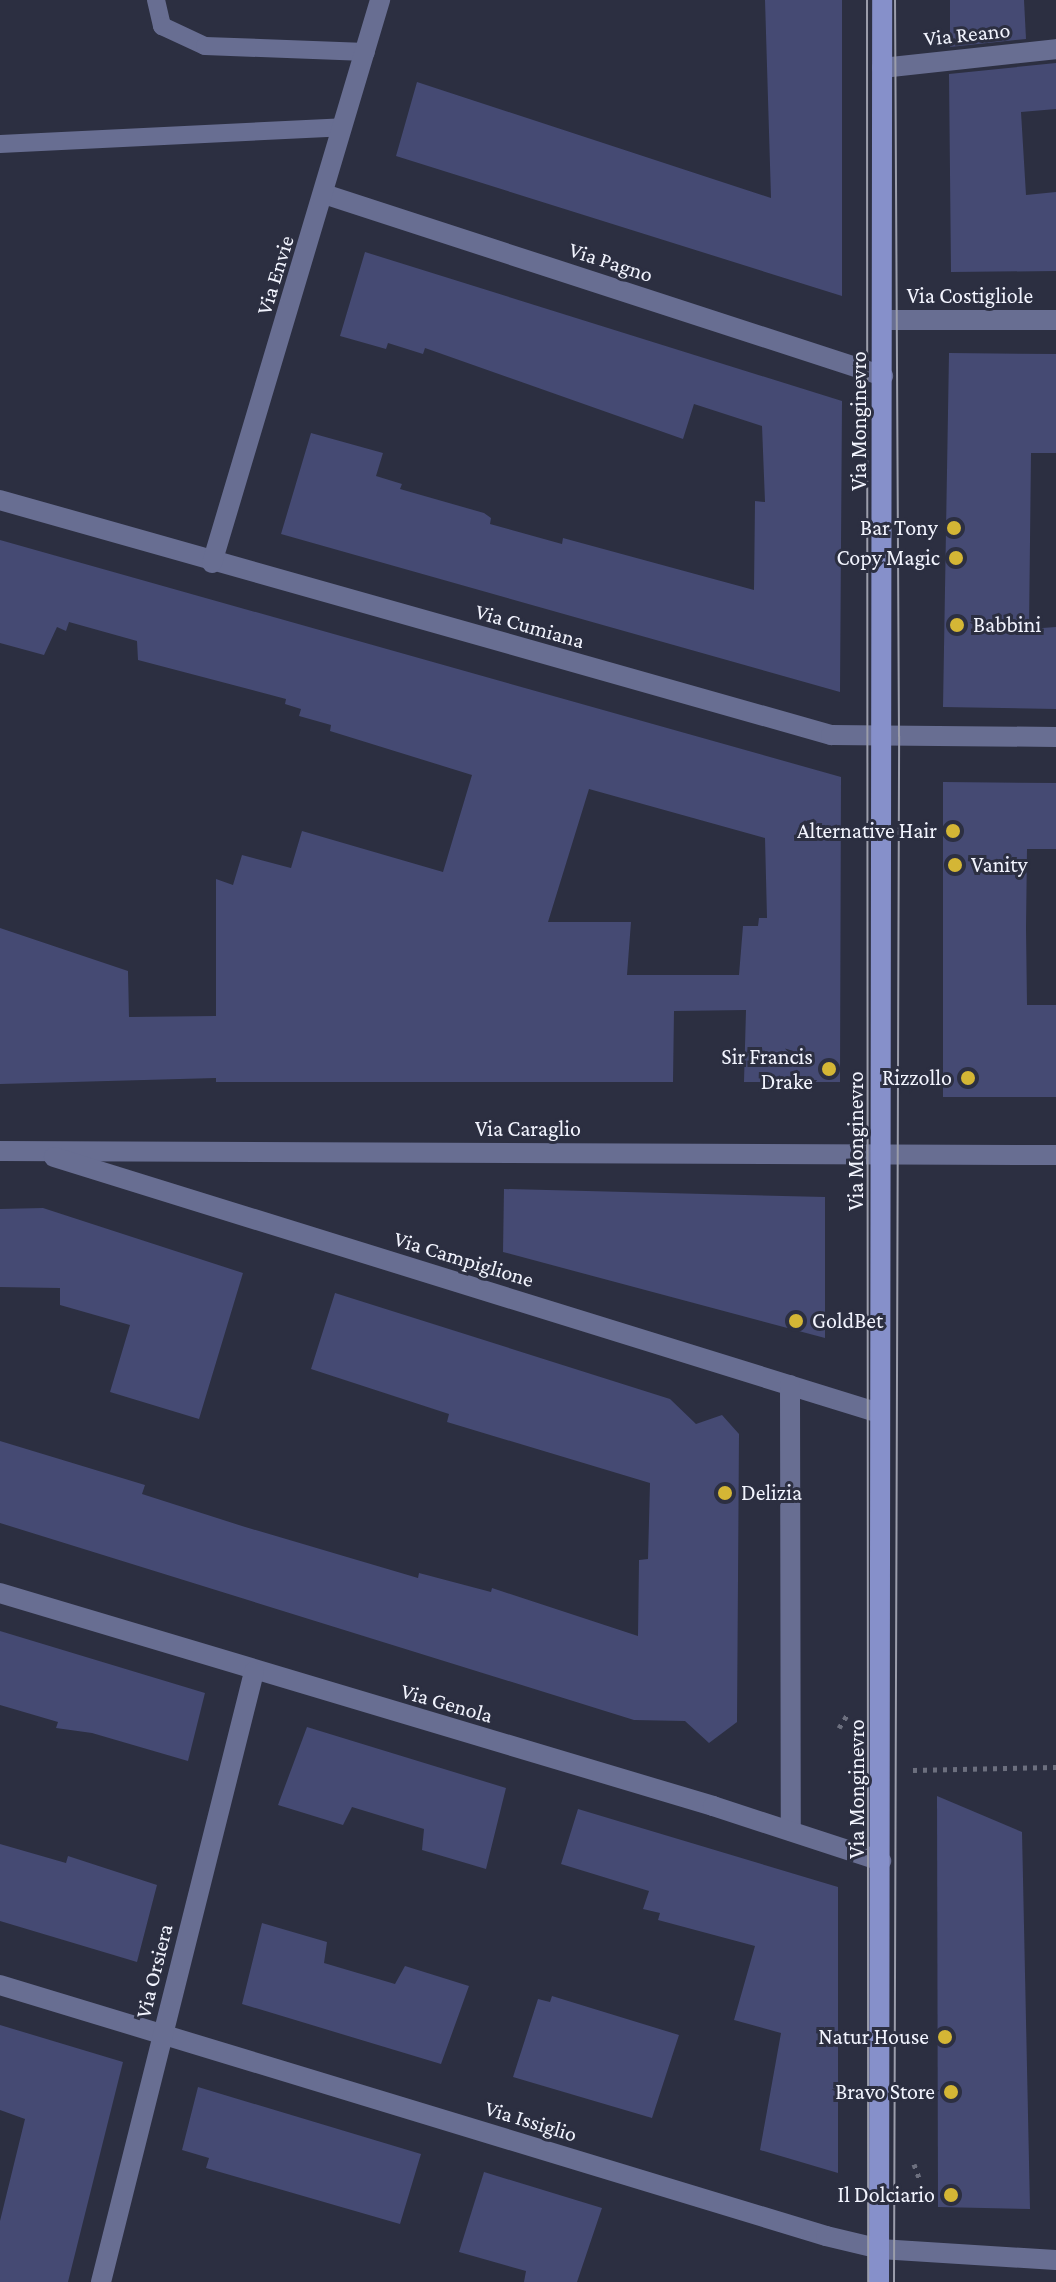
<!DOCTYPE html>
<style>
body{margin:0}
#map{position:relative;width:1056px;height:2282px;overflow:hidden;background:#2c2f41;font-family:"Crimson Pro",serif}
div>[style]{position:absolute}
[style*='--x']{left:calc(var(--x)*1px);top:calc(var(--y)*1px);width:calc(var(--w)*1px);rotate:calc(var(--a)*1deg)}
.building>*{inset:0;background:#454a73}
.path>*{height:5px;margin-top:-2.5px;transform-origin:0;background:repeating-linear-gradient(90deg,#6c6f7e 0 4px,transparent 0 10px)}
.lane>*{height:18px;margin:-9px;padding:0 9px;transform-origin:9px;border-radius:9px;background:#686e92}
.street>*{height:20px;margin:-10px;padding:0 10px;transform-origin:10px;border-radius:10px;background:#686e92}
.secondary>*{height:20px;margin:-10px;padding:0 10px;transform-origin:10px;border-radius:10px;background:#8690ca}
.tram>*{height:2px;margin:-1px;padding:0 1px;transform-origin:1px;border-radius:1px;background:#9b9dab}
.dots>*{width:22px;height:22px;translate:-50% -50%;box-sizing:border-box;border:4px solid #2c2f41;border-radius:50%}
span{translate:-50% -50%;white-space:nowrap;text-align:center;line-height:1.15;-webkit-text-stroke:6px #2c2f41;paint-order:stroke}
.street-label{font-size:22px;color:#f2f4fe}
.poi-label{font-size:22px;color:#f2f4fe}
.right{translate:-100% -50%;text-align:right}
.left{translate:0 -50%;text-align:left}
</style>
<div id="map">
<div class="building">
<i style="clip-path:polygon(765px 0,842px 0,842px 296px,396px 156px,417px 82px,771px 198px)"></i>
<i style="clip-path:polygon(950px 0,1024px 0,1026px 39px,950px 47px)"></i>
<i style="clip-path:polygon(1056px 63px,1056px 109px,1021px 112px,1026px 195px,1056px 192px,1056px 271px,951px 272px,949px 74px)"></i>
<i style="clip-path:polygon(365px 252px,842px 401px,840px 692px,281px 534px,311px 433px,383px 453px,376px 476px,402px 484px,400px 489px,484px 513px,491px 518px,490px 524px,562px 544px,563px 538px,754px 590px,755px 501px,765px 502px,762px 426px,694px 404px,683px 439px,425px 348px,423px 354px,388px 343px,386px 349px,340px 336px)"></i>
<i style="clip-path:polygon(949px 353px,1056px 354px,1056px 453px,1031px 453px,1029px 629px,1056px 627px,1056px 709px,943px 707px)"></i>
<i style="clip-path:polygon(evenodd,0 540px,841px 777px,840px 1082px,744px 1082px,746px 1010px,674px 1011px,673px 1082px,216px 1082px,216px 1078px,0 1084px,0 928px,128px 971px,129px 1017px,216px 1016px,216px 879px,233px 885px,242px 855px,291px 868px,302px 831px,443px 872px,472px 775px,330px 731px,331px 725px,299px 716px,301px 709px,285px 704px,286px 699px,138px 660px,137px 641px,69px 622px,66px 631px,57px 627px,44px 655px,0 643px,0 540px,589px 789px,765px 838px,767px 918px,759px 918px,758px 926px,743px 926px,739px 975px,627px 975px,631px 922px,548px 922px,589px 789px)"></i>
<i style="clip-path:polygon(943px 782px,1056px 783px,1056px 849px,1027px 849px,1026px 928px,1027px 1005px,1056px 1005px,1056px 1097px,943px 1097px)"></i>
<i style="clip-path:polygon(504px 1189px,825px 1197px,825px 1338px,503px 1252px)"></i>
<i style="clip-path:polygon(43px 1208px,243px 1273px,199px 1419px,110px 1392px,130px 1325px,60px 1305px,60px 1288px,0 1287px,0 1209px)"></i>
<i style="clip-path:polygon(335px 1293px,670px 1399px,696px 1424px,722px 1415px,739px 1434px,737px 1722px,709px 1743px,685px 1721px,634px 1720px,0 1523px,0 1441px,145px 1485px,142px 1494px,242px 1526px,418px 1578px,419px 1573px,491px 1592px,492px 1588px,638px 1636px,639px 1560px,648px 1559px,650px 1483px,447px 1422px,449px 1414px,311px 1369px)"></i>
<i style="clip-path:polygon(0 1631px,205px 1693px,188px 1761px,92px 1733px,56px 1728px,58px 1722px,0 1705px)"></i>
<i style="clip-path:polygon(307px 1727px,506px 1788px,486px 1869px,422px 1850px,424px 1829px,352px 1807px,343px 1825px,278px 1805px)"></i>
<i style="clip-path:polygon(937px 1796px,1022px 1832px,1030px 2209px,938px 2207px)"></i>
<i style="clip-path:polygon(578px 1809px,838px 1887px,838px 2173px,760px 2150px,781px 2033px,734px 2020px,755px 1946px,658px 1920px,660px 1913px,643px 1909px,649px 1891px,561px 1864px)"></i>
<i style="clip-path:polygon(0 1844px,66px 1863px,68px 1856px,157px 1885px,137px 1962px,0 1921px)"></i>
<i style="clip-path:polygon(262px 1923px,327px 1942px,324px 1963px,395px 1984px,405px 1966px,469px 1986px,441px 2064px,242px 2004px)"></i>
<i style="clip-path:polygon(552px 1996px,679px 2035px,652px 2118px,513px 2077px,538px 1999px,550px 2002px)"></i>
<i style="clip-path:polygon(0 2025px,123px 2062px,68px 2282px,0 2282px,0 2221px,25px 2119px,0 2110px)"></i>
<i style="clip-path:polygon(198px 2087px,421px 2154px,400px 2224px,206px 2168px,209px 2158px,182px 2150px)"></i>
<i style="clip-path:polygon(484px 2172px,602px 2208px,577px 2282px,524px 2282px,526px 2271px,459px 2252px)"></i>
</div>
<div class="path">
<i style="--x:839;--y:1728;--w:15;--a:-58"></i>
<i style="--x:913;--y:1770;--w:143;--a:-1.2"></i>
<i style="--x:914;--y:2164;--w:15;--a:70"></i>
</div>
<div class="lane">
<i style="--x:156;--y:0;--w:27;--a:77"></i>
<i style="--x:162;--y:26;--w:47;--a:24.9"></i>
<i style="--x:205;--y:46;--w:161;--a:2.1"></i>
<i style="--x:0;--y:144;--w:343;--a:-2.8"></i>
</div>
<div class="street">
<i style="--x:882;--y:68;--w:175;--a:-6.2"></i>
<i style="--x:324;--y:194;--w:588;--a:18.03"></i>
<i style="--x:883;--y:320;--w:173;--a:0"></i>
<i style="--x:0;--y:500;--w:864;--a:15.79"></i>
<i style="--x:831;--y:735;--w:225;--a:0.5"></i>
<i style="--x:212;--y:563;--w:588;--a:-73.38"></i>
<i style="--x:0;--y:1151;--w:1056;--a:0.22"></i>
<i style="--x:54;--y:1157;--w:864;--a:17.24"></i>
<i style="--x:790;--y:1385;--w:446;--a:89.9"></i>
<i style="--x:0;--y:1593;--w:744;--a:16.63"></i>
<i style="--x:713;--y:1806;--w:177;--a:18.1"></i>
<i style="--x:0;--y:1985;--w:863;--a:16.9"></i>
<i style="--x:826;--y:2236;--w:56;--a:13.5"></i>
<i style="--x:880;--y:2249;--w:176;--a:3.6"></i>
<i style="--x:101;--y:2282;--w:629;--a:-75.92"></i>
</div>
<div class="secondary">
<i style="--x:879;--y:2282;--w:2282;--a:-89.92"></i>
</div>
<div class="tram">
<i style="--x:867;--y:0;--w:2282;--a:89.97"></i>
<i style="--x:894;--y:2282;--w:1546;--a:-89.81"></i>
<i style="--x:899;--y:736;--w:736;--a:-90.31"></i>
</div>
<div class="dots">
<i style="left:954px;top:528px;background:#d4b635"></i>
<i style="left:956px;top:558px;background:#d4b635"></i>
<i style="left:957px;top:625px;background:#d4b635"></i>
<i style="left:953px;top:831px;background:#d4b635"></i>
<i style="left:955px;top:865px;background:#d4b635"></i>
<i style="left:829px;top:1069px;background:#d4b635"></i>
<i style="left:968px;top:1078px;background:#d4b635"></i>
<i style="left:796px;top:1321px;background:#d4b635"></i>
<i style="left:725px;top:1493px;background:#d4b635"></i>
<i style="left:945px;top:2037px;background:#d4b635"></i>
<i style="left:951px;top:2092px;background:#d4b635"></i>
<i style="left:951px;top:2195px;background:#d4b635"></i>
</div>
<div class="street-label">
<span style="left:967px;top:34px;rotate:-6deg">Via Reano</span>
<span style="left:611px;top:262px;rotate:18deg">Via Pagno</span>
<span style="left:275px;top:275px;rotate:-73deg">Via Envie</span>
<span style="left:970px;top:296px">Via Costigliole</span>
<span style="left:859px;top:421px;rotate:-90deg">Via Monginevro</span>
<span style="left:530px;top:626px;rotate:16deg">Via Cumiana</span>
<span style="left:528px;top:1129px">Via Caraglio</span>
<span style="left:856px;top:1141px;rotate:-90deg">Via Monginevro</span>
<span style="left:464px;top:1259px;rotate:17deg">Via Campiglione</span>
<span style="left:447px;top:1703px;rotate:16deg">Via Genola</span>
<span style="left:857px;top:1789px;rotate:-90deg">Via Monginevro</span>
<span style="left:154px;top:1971px;rotate:-76deg">Via Orsiera</span>
<span style="left:531px;top:2121px;rotate:17deg">Via Issiglio</span>
</div>
<div class="poi-label">
<span class="right" style="left:938px;top:528px">Bar Tony</span>
<span class="right" style="left:940px;top:558px">Copy Magic</span>
<span class="left" style="left:973px;top:625px">Babbini</span>
<span class="right" style="left:937px;top:831px">Alternative Hair</span>
<span class="left" style="left:971px;top:865px">Vanity</span>
<span class="right" style="left:813px;top:1069px">Sir Francis<br>Drake</span>
<span class="right" style="left:952px;top:1078px">Rizzollo</span>
<span class="left" style="left:812px;top:1321px">GoldBet</span>
<span class="left" style="left:741px;top:1493px">Delizia</span>
<span class="right" style="left:929px;top:2037px">Natur House</span>
<span class="right" style="left:935px;top:2092px">Bravo Store</span>
<span class="right" style="left:935px;top:2195px">Il Dolciario</span>
</div>
</div>
